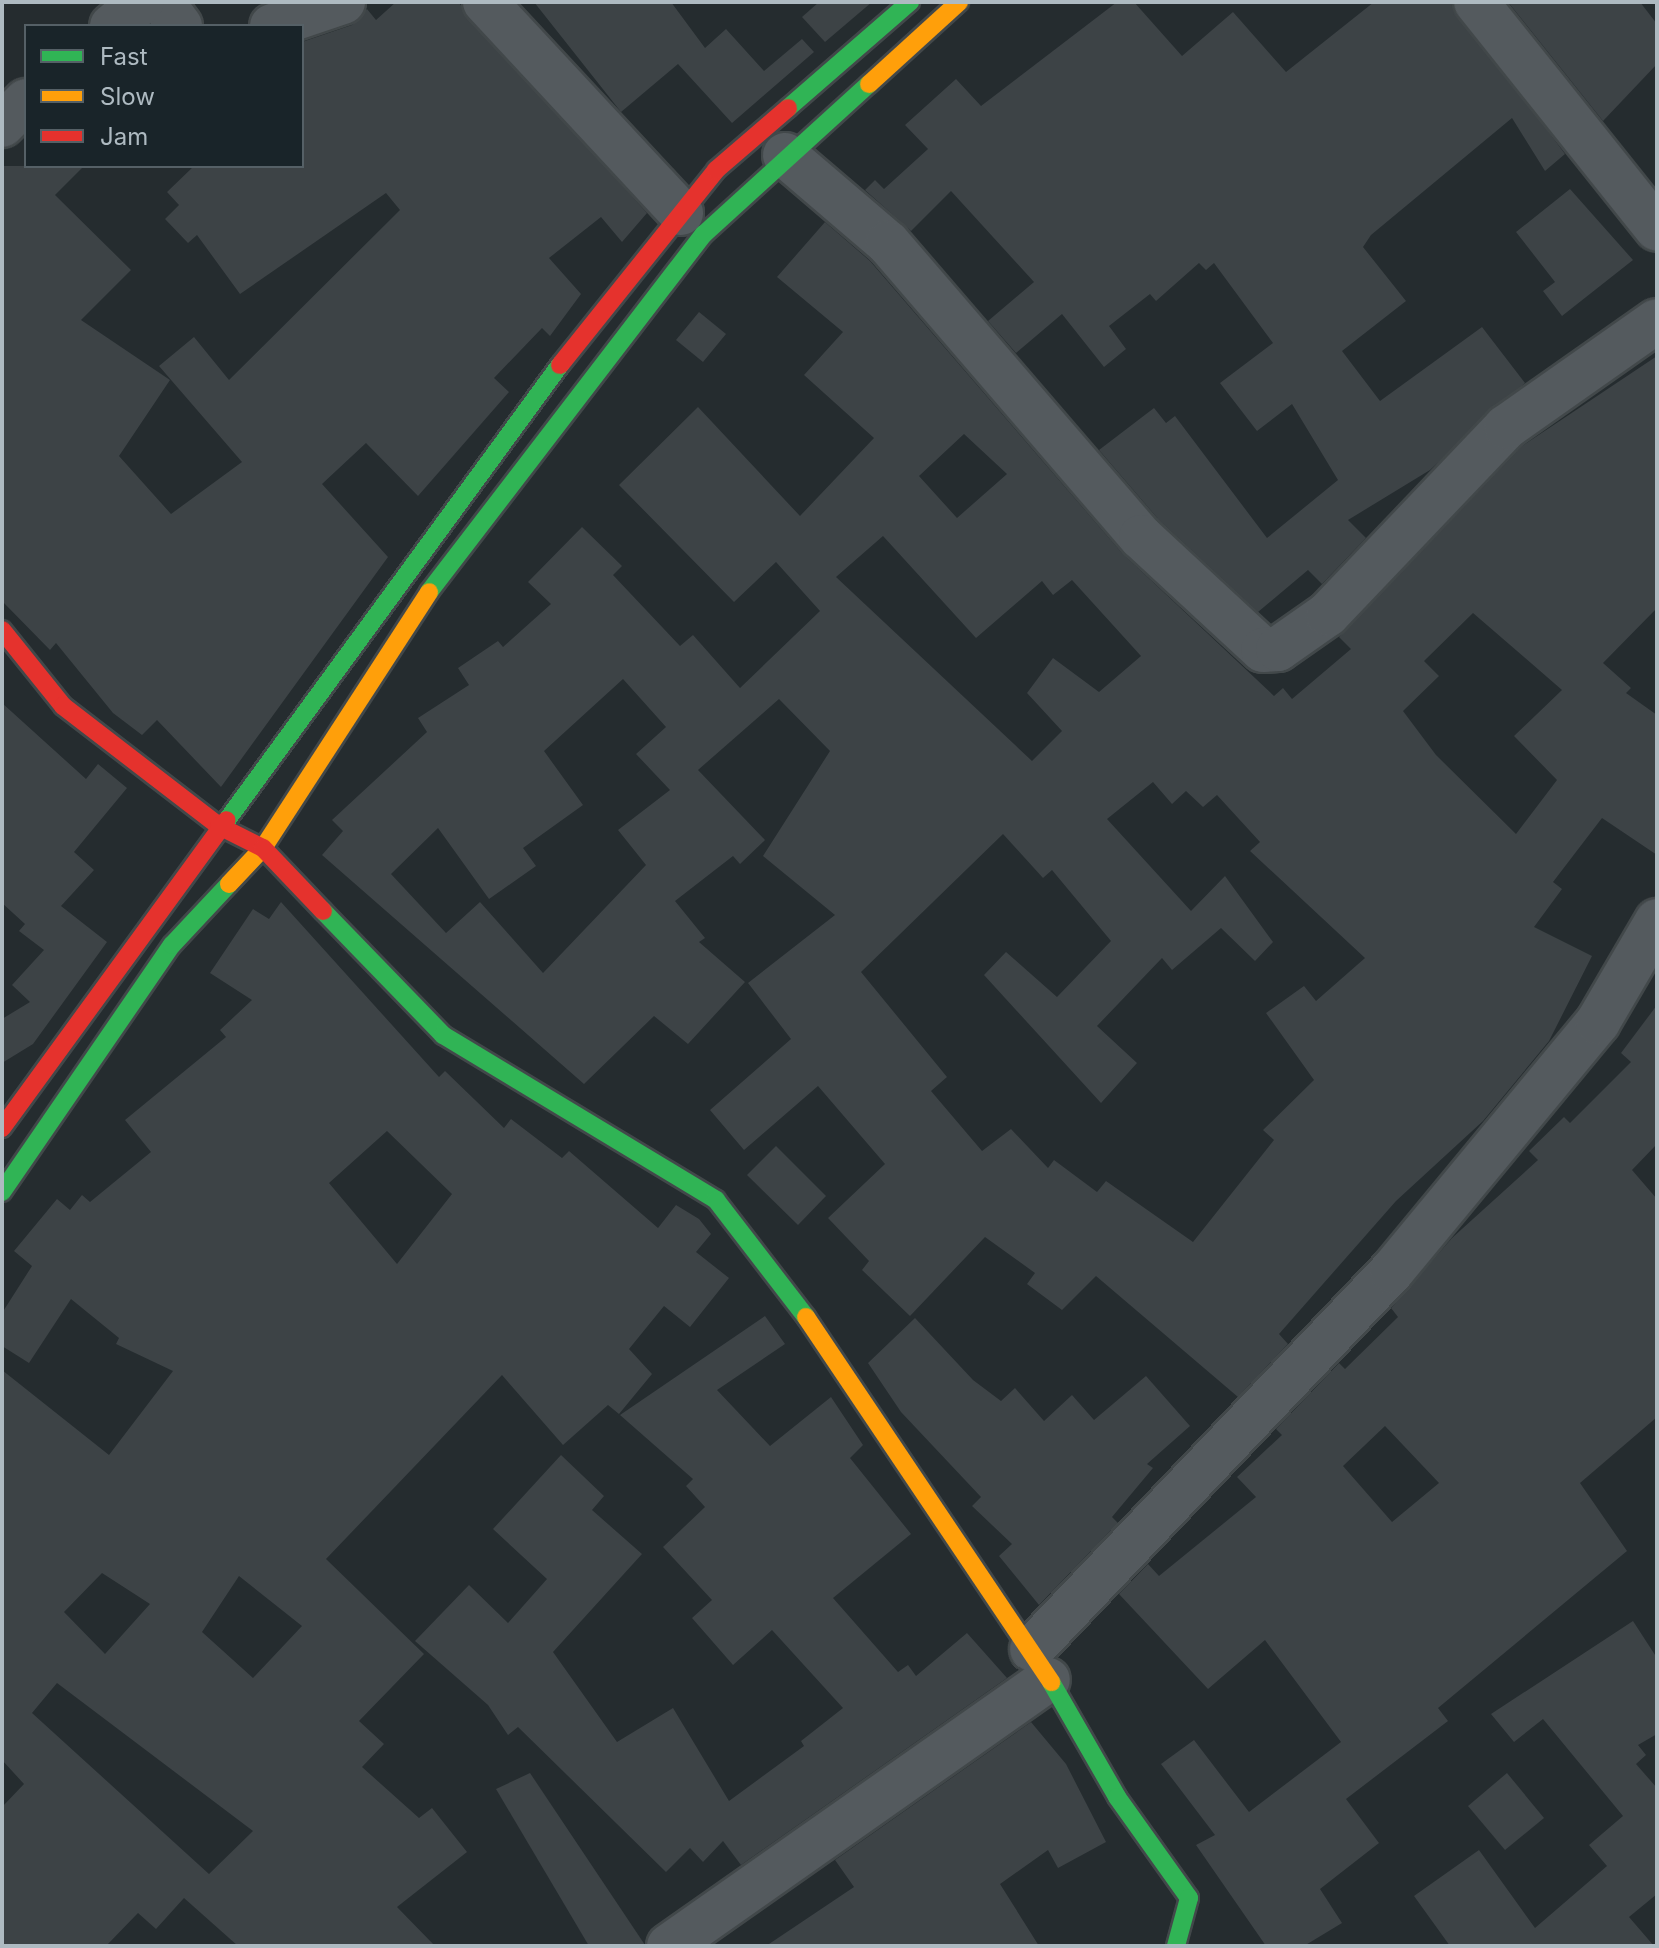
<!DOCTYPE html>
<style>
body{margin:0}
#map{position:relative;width:1659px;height:1948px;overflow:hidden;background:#252c2f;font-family:Inter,sans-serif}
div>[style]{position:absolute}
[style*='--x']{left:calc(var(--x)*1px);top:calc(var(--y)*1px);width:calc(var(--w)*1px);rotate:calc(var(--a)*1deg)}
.building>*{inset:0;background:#3d4346}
.roads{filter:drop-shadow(2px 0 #42484a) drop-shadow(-2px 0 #42484a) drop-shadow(0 2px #42484a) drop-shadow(0 -2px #42484a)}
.street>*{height:44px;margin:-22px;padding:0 22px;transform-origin:22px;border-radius:22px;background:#545a5e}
.fast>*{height:18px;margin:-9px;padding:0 9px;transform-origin:9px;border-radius:9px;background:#30b455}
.slow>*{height:18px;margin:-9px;padding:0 9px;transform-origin:9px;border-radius:9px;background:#ff9f0a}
.jam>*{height:18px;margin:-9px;padding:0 9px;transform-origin:9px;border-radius:9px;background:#e5322d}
span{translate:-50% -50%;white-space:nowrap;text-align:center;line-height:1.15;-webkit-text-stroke:6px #192429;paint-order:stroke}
.frame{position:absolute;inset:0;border:4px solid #aebac1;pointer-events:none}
.legend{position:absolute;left:24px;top:24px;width:280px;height:144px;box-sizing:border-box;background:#192429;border:2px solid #556066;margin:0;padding:10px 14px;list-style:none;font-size:24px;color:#aebac1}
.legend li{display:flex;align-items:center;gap:16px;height:40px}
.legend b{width:40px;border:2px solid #556066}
</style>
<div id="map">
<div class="building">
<i style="clip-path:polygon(396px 2px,458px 2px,647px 213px,622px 242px,601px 217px,549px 258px,581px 294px,550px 336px,542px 328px,494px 378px,509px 392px,418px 496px,366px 443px,322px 484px,388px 557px,221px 787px,157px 720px,142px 735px,113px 713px,56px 643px,50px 650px,2px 601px,2px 166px,84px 166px,55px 195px,131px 270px,81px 320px,170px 380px,119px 456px,171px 514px,242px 462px,159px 366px,194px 337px,229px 380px,400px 210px,386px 193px,240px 294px,197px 235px,188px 243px,165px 219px,179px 205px,167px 192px,194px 166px,302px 166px,302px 42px,352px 25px,367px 9px,376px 20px)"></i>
<i style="clip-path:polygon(534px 2px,671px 2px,705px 48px,726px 29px,764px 71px,802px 39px,814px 52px,732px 123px,678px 64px,621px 112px)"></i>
<i style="clip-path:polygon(819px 2px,872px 2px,825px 42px,802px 17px)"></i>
<i style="clip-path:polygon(1117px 2px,1134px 2px,1182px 56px,1233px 12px,1286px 72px,1374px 2px,1452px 2px,1565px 154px,1545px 171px,1512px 118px,1371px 235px,1363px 247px,1406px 301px,1342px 351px,1380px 401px,1482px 327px,1525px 383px,1430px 470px,1348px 520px,1366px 538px,1322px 584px,1308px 570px,1258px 612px,1159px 520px,1099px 450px,1154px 408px,1166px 423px,1175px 416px,1267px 538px,1338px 480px,1292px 404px,1257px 431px,1220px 383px,1273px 343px,1214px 263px,1206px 270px,1199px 263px,1156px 301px,1150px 294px,1109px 326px,1126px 349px,1104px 367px,1062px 314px,1016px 353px,988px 321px,1034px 282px,951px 191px,911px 231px,865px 190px,875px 180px,884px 189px,928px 149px,905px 125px,956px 79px,981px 106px)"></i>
<i style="clip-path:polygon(1508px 2px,1640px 2px,1657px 24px,1657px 64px,1603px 121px)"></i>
<i style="clip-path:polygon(1570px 189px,1633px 260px,1562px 316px,1543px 291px,1555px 282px,1516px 232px)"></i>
<i style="clip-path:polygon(evenodd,825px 222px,870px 261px,1122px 553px,1274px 696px,1283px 688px,1292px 699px,1351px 649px,1339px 637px,1522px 446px,1657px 356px,1657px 608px,1603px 663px,1631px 688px,1626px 693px,1657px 715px,1657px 855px,1602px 818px,1553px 882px,1562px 889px,1534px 927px,1592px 956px,1549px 1041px,1483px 1121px,1396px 1201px,1279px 1334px,1288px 1344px,1238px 1397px,1096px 1276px,1062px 1310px,1027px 1284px,1035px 1273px,985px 1237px,910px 1316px,862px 1270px,869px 1261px,828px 1218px,885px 1164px,818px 1086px,744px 1150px,710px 1110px,791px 1039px,748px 983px,835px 915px,763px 856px,830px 751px,779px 699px,698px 770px,765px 840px,740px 864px,733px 856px,675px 901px,705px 938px,699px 942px,745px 982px,688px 1044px,654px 1016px,584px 1084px,322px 855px,343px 831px,332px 820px,427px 732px,418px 718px,469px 685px,458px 668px,498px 641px,503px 647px,551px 604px,528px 582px,582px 527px,622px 566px,613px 575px,680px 646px,693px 635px,740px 688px,820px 611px,776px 562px,734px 602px,619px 485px,698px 407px,800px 516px,874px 438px,804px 375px,843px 332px,777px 277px,825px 222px,964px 434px,1007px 474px,957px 518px,919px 476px,964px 434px,825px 222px,883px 536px,976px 638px,1042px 581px,1053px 595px,1072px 580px,1141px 656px,1099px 692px,1053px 658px,1027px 693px,1062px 731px,1032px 761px,836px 577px,883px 536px,825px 222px,1473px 613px,1562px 690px,1514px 736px,1557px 780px,1516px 834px,1436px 755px,1403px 711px,1439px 676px,1424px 661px,1473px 613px,825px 222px,623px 679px,666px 727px,636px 754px,670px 790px,618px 830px,646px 865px,543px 973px,480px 902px,446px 933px,391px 874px,438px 828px,489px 899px,536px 866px,523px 848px,583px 805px,544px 751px,623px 679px,825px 222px,1153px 782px,1172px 804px,1186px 791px,1203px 807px,1217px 795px,1260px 842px,1250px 851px,1365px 958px,1316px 1001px,1304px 986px,1266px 1013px,1314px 1080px,1263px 1130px,1274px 1140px,1193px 1242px,1106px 1181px,1097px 1192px,1054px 1160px,1048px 1168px,1011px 1129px,982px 1151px,931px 1091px,947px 1077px,861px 972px,1003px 834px,1043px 878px,1052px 870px,1111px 941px,1057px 997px,1006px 952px,984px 975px,1101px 1103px,1137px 1063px,1097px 1026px,1162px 958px,1172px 970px,1221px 928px,1255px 961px,1273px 942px,1225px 876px,1191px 911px,1107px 819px,1153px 782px)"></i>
<i style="clip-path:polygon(699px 312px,726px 334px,703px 362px,676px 340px)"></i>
<i style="clip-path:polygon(2px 703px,86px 779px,98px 764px,127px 788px,74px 852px,94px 870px,61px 906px,107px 942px,33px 1044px,2px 1063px,2px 1019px,30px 1002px,12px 985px,44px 950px,19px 931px,25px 924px,2px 903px)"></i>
<i style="clip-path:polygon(evenodd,281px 902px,439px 1077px,445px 1071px,504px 1128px,511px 1119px,562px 1158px,569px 1151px,658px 1228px,676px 1205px,699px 1219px,711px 1234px,696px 1252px,729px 1278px,690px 1327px,664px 1306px,629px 1349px,652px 1374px,619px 1414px,608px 1405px,563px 1445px,502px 1375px,326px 1559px,424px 1654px,359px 1721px,384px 1744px,362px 1767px,419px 1818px,432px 1808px,467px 1852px,397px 1907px,435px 1946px,238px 1946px,184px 1898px,156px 1929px,138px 1913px,106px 1946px,2px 1946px,2px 1807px,24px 1784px,2px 1760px,2px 1370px,109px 1455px,173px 1371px,116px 1344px,119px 1338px,71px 1299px,29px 1363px,2px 1346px,2px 1313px,32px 1266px,14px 1251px,57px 1199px,70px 1210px,82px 1195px,90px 1202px,151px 1152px,125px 1120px,226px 1037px,220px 1030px,252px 1000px,210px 973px,253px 909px,269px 919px,281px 902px,387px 1131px,452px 1194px,397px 1264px,329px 1183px,387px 1131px,281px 902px,102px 1573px,150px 1604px,105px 1654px,64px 1612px,102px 1573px,281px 902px,239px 1576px,302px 1626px,253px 1678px,202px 1632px,239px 1576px,281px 902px,57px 1683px,253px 1831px,209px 1874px,32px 1713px,57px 1683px)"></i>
<i style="clip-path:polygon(evenodd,1657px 1005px,1657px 1144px,1632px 1170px,1657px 1199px,1657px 1417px,1580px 1483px,1627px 1551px,1438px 1708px,1448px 1721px,1346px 1799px,1379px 1843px,1320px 1889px,1342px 1923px,1304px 1946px,1266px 1946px,1196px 1845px,1215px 1835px,1161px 1764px,1194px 1740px,1249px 1812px,1341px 1742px,1265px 1640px,1208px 1689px,1119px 1594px,1148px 1564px,1159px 1576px,1256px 1497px,1237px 1477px,1282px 1435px,1276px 1429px,1339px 1363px,1345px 1369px,1398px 1317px,1391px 1308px,1452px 1238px,1538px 1160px,1529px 1151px,1564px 1117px,1570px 1123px,1631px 1062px,1621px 1053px,1657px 1005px,1385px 1426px,1439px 1483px,1392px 1522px,1343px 1466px,1385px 1426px)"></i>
<i style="clip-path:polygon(776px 1146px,826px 1196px,798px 1225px,747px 1175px)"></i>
<i style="clip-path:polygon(765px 1316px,785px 1344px,717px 1390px,770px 1446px,831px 1397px,863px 1445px,850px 1458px,911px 1534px,833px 1598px,898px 1672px,908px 1665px,916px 1676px,967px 1633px,1007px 1678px,741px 1865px,723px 1841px,703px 1862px,690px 1848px,666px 1872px,518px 1727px,508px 1735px,488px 1705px,415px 1641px,469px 1585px,508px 1623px,547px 1579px,493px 1529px,561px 1455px,604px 1496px,592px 1510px,642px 1554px,553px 1652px,617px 1742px,673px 1708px,729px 1801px,804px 1746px,801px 1741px,843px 1708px,772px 1630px,733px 1665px,692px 1618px,712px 1600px,663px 1547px,705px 1507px,686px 1486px,693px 1479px,620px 1415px)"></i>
<i style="clip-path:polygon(915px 1318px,973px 1380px,1001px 1401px,1015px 1388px,1044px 1421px,1072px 1395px,1094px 1420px,1146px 1376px,1190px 1426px,1147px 1464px,1153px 1468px,1112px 1517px,1118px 1523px,1039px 1605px,999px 1556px,1012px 1544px,972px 1506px,981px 1497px,901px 1412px,868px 1363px)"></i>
<i style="clip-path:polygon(1633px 1621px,1657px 1658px,1657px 1734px,1638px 1745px,1646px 1755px,1636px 1764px,1657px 1788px,1657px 1894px,1629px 1917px,1654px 1946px,1450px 1946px,1414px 1896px,1479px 1850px,1535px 1928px,1607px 1866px,1589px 1845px,1623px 1816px,1543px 1719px,1514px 1742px,1491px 1714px)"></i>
<i style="clip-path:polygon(1031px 1722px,1066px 1764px,1106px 1842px,1058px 1868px,1048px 1850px,1000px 1884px,1039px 1946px,766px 1946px,854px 1887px,835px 1860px)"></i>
<i style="clip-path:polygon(530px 1773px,645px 1945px,644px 1946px,589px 1946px,496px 1789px)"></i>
<i style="clip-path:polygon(1507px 1773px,1544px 1818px,1505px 1850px,1468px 1806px)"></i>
</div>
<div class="roads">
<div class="street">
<i style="--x:162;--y:2;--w:30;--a:53"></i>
<i style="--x:485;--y:2;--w:288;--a:47.1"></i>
<i style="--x:1476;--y:2;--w:290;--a:51.4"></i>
<i style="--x:112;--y:26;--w:38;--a:-39"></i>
<i style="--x:272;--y:26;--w:75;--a:-18.7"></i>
<i style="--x:2;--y:125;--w:34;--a:-45"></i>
<i style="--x:785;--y:155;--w:135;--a:40.5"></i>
<i style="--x:888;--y:243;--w:388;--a:49.3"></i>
<i style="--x:1141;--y:537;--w:166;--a:42.8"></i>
<i style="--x:1263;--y:650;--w:15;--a:-4"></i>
<i style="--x:1278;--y:649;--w:61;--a:-35"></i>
<i style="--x:1328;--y:614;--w:258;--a:-46.4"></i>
<i style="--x:1506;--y:427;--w:184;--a:-35.1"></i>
<i style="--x:1032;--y:1649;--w:522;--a:-46.4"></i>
<i style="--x:1392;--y:1271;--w:323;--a:-50.4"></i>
<i style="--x:1598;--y:1022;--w:117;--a:-59.7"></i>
<i style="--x:669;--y:1946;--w:463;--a:-35.1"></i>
</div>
<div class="fast">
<i style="--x:788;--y:108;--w:162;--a:-41"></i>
<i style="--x:429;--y:592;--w:451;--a:-52.5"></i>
<i style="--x:704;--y:234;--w:223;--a:-42.3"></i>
<i style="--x:227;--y:820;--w:564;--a:-53.8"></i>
<i style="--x:323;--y:911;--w:173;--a:45.9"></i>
<i style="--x:443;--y:1035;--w:319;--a:31.1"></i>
<i style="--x:716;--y:1200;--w:148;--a:52.4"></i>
<i style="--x:2;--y:1192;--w:300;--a:-55.5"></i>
<i style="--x:172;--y:945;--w:83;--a:-46.9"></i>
<i style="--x:1051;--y:1682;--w:133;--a:60.1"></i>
<i style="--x:1117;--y:1797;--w:124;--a:54.5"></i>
<i style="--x:1189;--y:1898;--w:50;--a:105.2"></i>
</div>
<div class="slow">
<i style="--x:869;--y:84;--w:122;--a:-42.3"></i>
<i style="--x:229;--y:884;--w:50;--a:-46.6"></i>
<i style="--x:263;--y:848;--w:305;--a:-57"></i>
<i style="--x:806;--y:1317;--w:440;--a:56.1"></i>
</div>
<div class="jam">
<i style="--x:560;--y:365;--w:250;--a:-51.3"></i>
<i style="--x:716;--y:170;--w:95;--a:-40.7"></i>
<i style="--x:2;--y:630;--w:97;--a:51.2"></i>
<i style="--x:63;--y:706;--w:197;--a:37.6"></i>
<i style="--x:219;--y:826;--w:49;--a:26.6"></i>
<i style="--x:263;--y:848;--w:87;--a:46.4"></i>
<i style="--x:2;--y:1128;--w:381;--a:-53.9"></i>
</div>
</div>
<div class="frame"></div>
<ul class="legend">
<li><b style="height:10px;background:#30b455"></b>Fast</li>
<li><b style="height:10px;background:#ff9f0a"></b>Slow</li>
<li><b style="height:10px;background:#e5322d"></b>Jam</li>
</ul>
</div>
